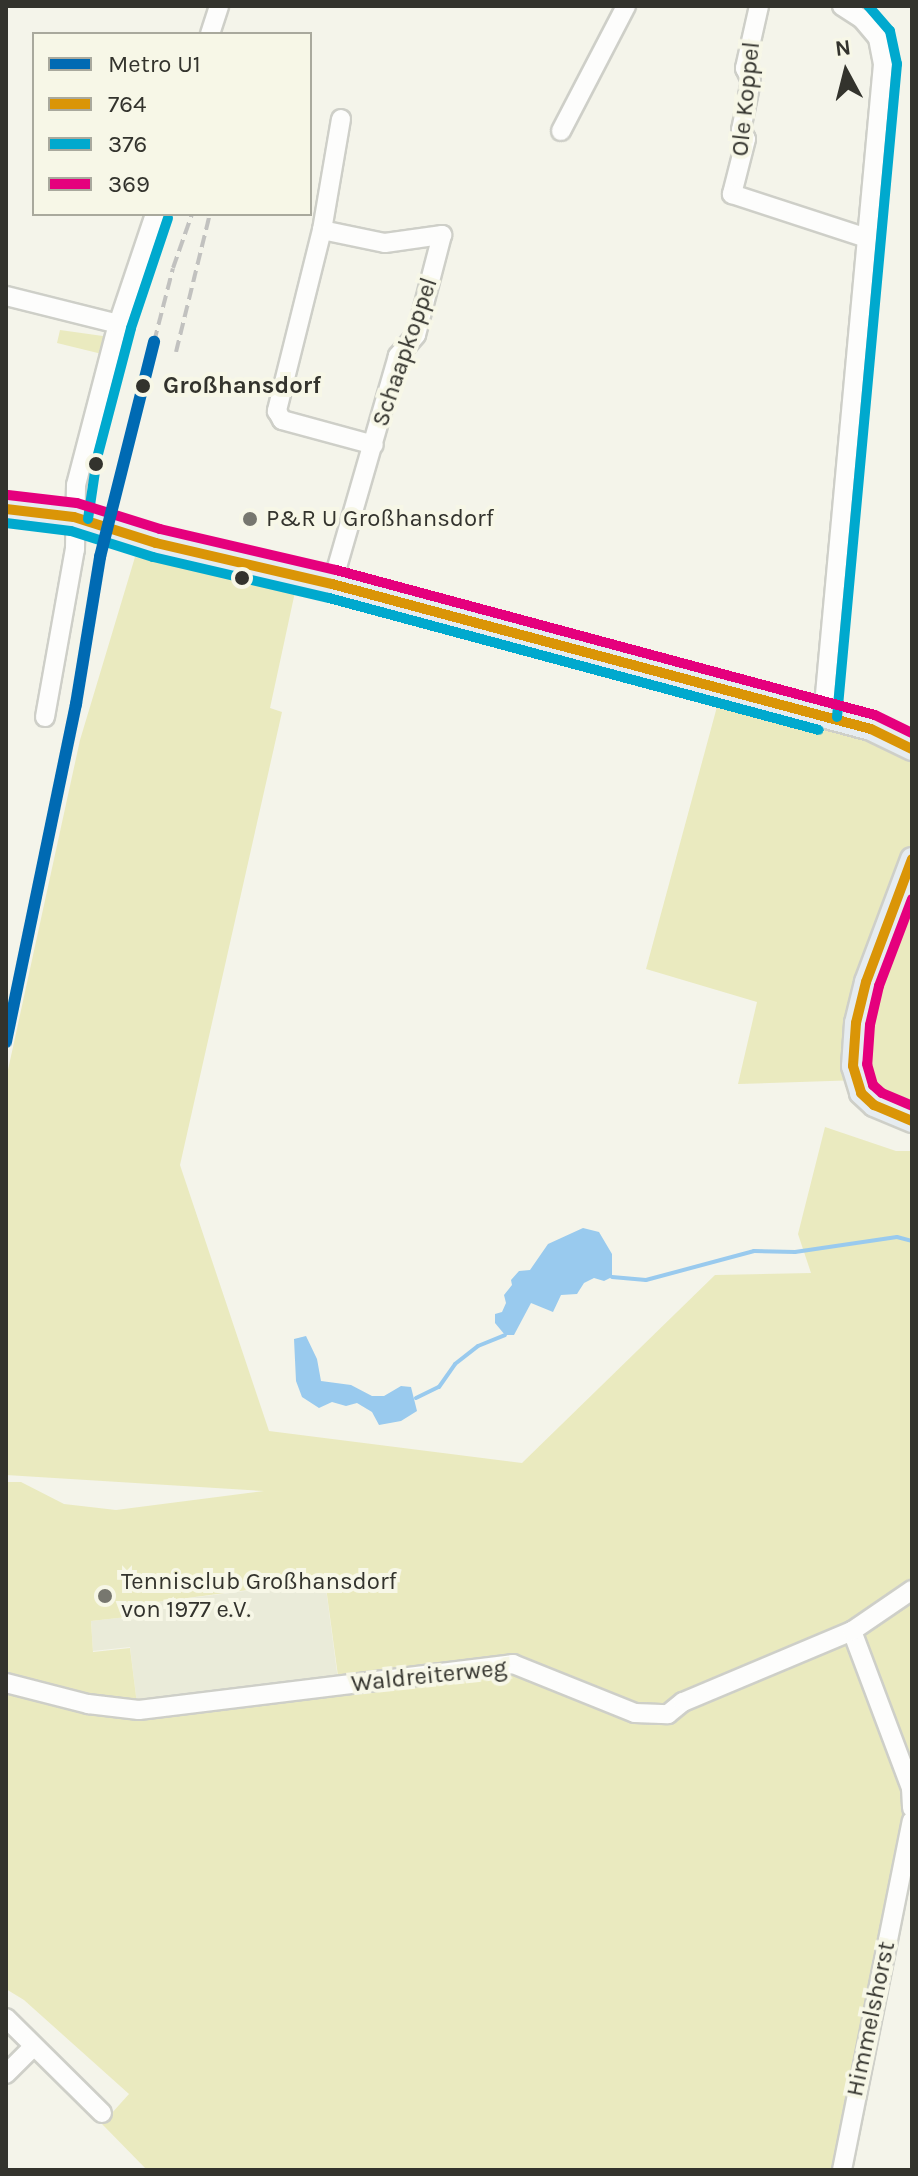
<!DOCTYPE html>
<meta charset="utf-8">
<style>
body{margin:0}
#map{position:relative;width:918px;height:2176px;overflow:hidden;background:#f4f4ea;font-family:Karla,sans-serif}
div>[style]{position:absolute}
[style*='--x']{left:calc(var(--x)*1px);top:calc(var(--y)*1px);width:calc(var(--w)*1px);rotate:calc(var(--a)*1deg)}
.built>*{inset:0;background:#eaebd9}
.green>*{inset:0;background:#eaeabf}
.water>*{inset:0;background:#99caee}
.stream>*{height:4px;margin:-2px;padding:0 2px;transform-origin:2px;border-radius:2px;background:#99caee}
.roads{filter:drop-shadow(2px 0 #cecfc8) drop-shadow(-2px 0 #cecfc8) drop-shadow(0 2px #cecfc8) drop-shadow(0 -2px #cecfc8)}
.minor>*{height:18px;margin:-9px;padding:0 9px;transform-origin:9px;border-radius:9px;background:#fdfdfc}
.major>*{height:22px;margin:-11px;padding:0 11px;transform-origin:11px;border-radius:11px;background:#e6ecf0}
.rail>*{height:4px;margin-top:-2px;transform-origin:0;background:repeating-linear-gradient(90deg,#c1c1bf 0 12px,transparent 0 18px)}
.bus-1>*{height:10px;margin:-5px;padding:0 5px;transform-origin:5px;border-radius:5px;background:#da9507}
.bus-2>*{height:10px;margin:-5px;padding:0 5px;transform-origin:5px;border-radius:5px;background:#00a9ce}
.bus-3>*{height:10px;margin:-5px;padding:0 5px;transform-origin:5px;border-radius:5px;background:#e5007d}
.metro-1>*{height:12px;margin:-6px;padding:0 6px;transform-origin:6px;border-radius:6px;background:#006ab3}
.dots>*{width:22px;height:22px;translate:-50% -50%;box-sizing:border-box;border:4px solid #f7f7e7;border-radius:50%}
span{translate:-50% -50%;white-space:nowrap;text-align:center;line-height:1.15;-webkit-text-stroke:8px #f7f7e7;paint-order:stroke}
.street-label{font-size:24px;color:#33332d}
.stop-label{font-size:24px;color:#33332d;font-weight:700}
.left{translate:0 -50%;text-align:left}
.poi-label{font-size:24px;color:#33332d}
.frame{position:absolute;inset:0;border:8px solid #33332d;pointer-events:none}
.legend{position:absolute;left:32px;top:32px;width:280px;height:184px;box-sizing:border-box;background:#f7f7e7;border:2px solid #a9a99d;margin:0;padding:10px 14px;list-style:none;font-size:24px;color:#33332d}
.legend li{display:flex;align-items:center;gap:16px;height:40px}
.legend b{width:40px;border:2px solid #a9a99d}
.north{position:absolute;left:806px;top:32px;width:80px;height:80px;-webkit-text-stroke:6px #f7f7e7;paint-order:stroke;rotate:353deg;font-size:22px;font-weight:700;line-height:32px;text-align:center;color:#33332d}
.north::after{content:'';display:block;margin:auto;width:28px;height:36px;background:#33332d;clip-path:polygon(50% 0,100% 100%,50% 72%,0 100%)}
</style>
<div id="map">
<div class="built">
<i style="clip-path:polygon(325px 1581px,338px 1680px,137px 1704px,130px 1647px,93px 1651px,91px 1621px,127px 1617px,125px 1606px)"></i>
</div>
<div class="green">
<i style="clip-path:polygon(60px 330px,110px 337px,106px 355px,57px 343px)"></i>
<i style="clip-path:polygon(135px 557px,295px 592px,270px 708px,282px 712px,180px 1165px,269px 1431px,522px 1463px,715px 1275px,811px 1273px,798px 1234px,825px 1127px,896px 1151px,912px 1151px,912px 1823px,840px 2169px,147px 2170px,102px 2124px,129px 2094px,24px 2000px,6px 1989px,6px 1688px,87px 1709px,340px 1691px,325px 1580px,126px 1606px,127px 1617px,91px 1621px,93px 1652px,130px 1648px,137px 1704px,76px 1695px,6px 1676px,6px 1482px,21px 1482px,64px 1504px,116px 1510px,264px 1491px,6px 1475px,6px 1079px,80px 740px)"></i>
<i style="clip-path:polygon(718px 703px,912px 752px,912px 1109px,894px 1103px,860px 1080px,738px 1084px,757px 1002px,646px 969px)"></i>
</div>
<div class="water">
<i style="clip-path:polygon(583px 1228px,599px 1232px,612px 1254px,612px 1277px,604px 1281px,594px 1278px,584px 1283px,577px 1294px,561px 1295px,553px 1312px,531px 1303px,514px 1335px,505px 1335px,495px 1323px,495px 1314px,502px 1312px,506px 1303px,504px 1295px,512px 1285px,511px 1280px,519px 1271px,530px 1270px,548px 1244px)"></i>
<i style="clip-path:polygon(306px 1336px,317px 1359px,321px 1381px,351px 1385px,372px 1396px,384px 1396px,401px 1386px,411px 1387px,417px 1411px,401px 1421px,379px 1425px,372px 1412px,357px 1403px,346px 1406px,332px 1402px,319px 1408px,302px 1397px,296px 1381px,294px 1339px)"></i>
</div>
<div class="stream">
<i style="--x:612;--y:1277;--w:34;--a:5"></i>
<i style="--x:646;--y:1280;--w:112;--a:-15"></i>
<i style="--x:754;--y:1251;--w:41;--a:1.4"></i>
<i style="--x:795;--y:1252;--w:103;--a:-8.4"></i>
<i style="--x:897;--y:1237;--w:16;--a:15"></i>
<i style="--x:416;--y:1398;--w:25;--a:-26"></i>
<i style="--x:439;--y:1387;--w:28;--a:-55"></i>
<i style="--x:455;--y:1364;--w:29;--a:-38"></i>
<i style="--x:478;--y:1346;--w:29;--a:-22"></i>
</div>
<div class="roads">
<div class="minor">
<i style="--x:759;--y:6;--w:64;--a:102.7"></i>
<i style="--x:745;--y:68;--w:14;--a:65"></i>
<i style="--x:751;--y:81;--w:50;--a:101.5"></i>
<i style="--x:741;--y:130;--w:10;--a:61"></i>
<i style="--x:746;--y:139;--w:57;--a:104.3"></i>
<i style="--x:732;--y:194;--w:142;--a:18.1"></i>
<i style="--x:210;--y:34;--w:29;--a:-72"></i>
<i style="--x:341;--y:119;--w:113;--a:99.7"></i>
<i style="--x:322;--y:230;--w:187;--a:104"></i>
<i style="--x:277;--y:411;--w:10;--a:61"></i>
<i style="--x:282;--y:420;--w:95;--a:15.2"></i>
<i style="--x:561;--y:131;--w:141;--a:-62.5"></i>
<i style="--x:322;--y:230;--w:64;--a:11.7"></i>
<i style="--x:385;--y:243;--w:58;--a:-8"></i>
<i style="--x:442;--y:235;--w:103;--a:104.6"></i>
<i style="--x:416;--y:335;--w:28;--a:131"></i>
<i style="--x:398;--y:356;--w:237;--a:106.1"></i>
<i style="--x:6;--y:296;--w:115;--a:14"></i>
<i style="--x:823;--y:716;--w:655;--a:-84.74"></i>
<i style="--x:883;--y:64;--w:26;--a:-101"></i>
<i style="--x:878;--y:38;--w:25;--a:-130"></i>
<i style="--x:862;--y:19;--w:24;--a:-147"></i>
<i style="--x:45;--y:717;--w:171;--a:-79.9"></i>
<i style="--x:75;--y:549;--w:64;--a:-89.1"></i>
<i style="--x:76;--y:485;--w:166;--a:-75.4"></i>
<i style="--x:118;--y:324;--w:116;--a:-71.4"></i>
<i style="--x:852;--y:1631;--w:168;--a:69.4"></i>
<i style="--x:911;--y:1788;--w:20;--a:87"></i>
<i style="--x:6;--y:1683;--w:85;--a:14.4"></i>
<i style="--x:88;--y:1704;--w:51;--a:6.7"></i>
<i style="--x:139;--y:1710;--w:377;--a:-7"></i>
<i style="--x:513;--y:1664;--w:131;--a:21.9"></i>
<i style="--x:635;--y:1713;--w:33;--a:2"></i>
<i style="--x:668;--y:1714;--w:19;--a:-39"></i>
<i style="--x:683;--y:1702;--w:183;--a:-22.8"></i>
<i style="--x:852;--y:1631;--w:73;--a:-34.3"></i>
<i style="--x:6;--y:2018;--w:135;--a:44.7"></i>
<i style="--x:6;--y:2074;--w:38;--a:-45"></i>
<i style="--x:842;--y:2170;--w:356;--a:-78.7"></i>
</div>
<div class="major">
<i style="--x:6;--y:509;--w:68;--a:6.7"></i>
<i style="--x:74;--y:517;--w:86;--a:17.6"></i>
<i style="--x:156;--y:543;--w:181;--a:13.1"></i>
<i style="--x:332;--y:584;--w:558;--a:15.06"></i>
<i style="--x:871;--y:729;--w:46;--a:26"></i>
<i style="--x:912;--y:859;--w:131;--a:110.5"></i>
<i style="--x:866;--y:982;--w:42;--a:103.7"></i>
<i style="--x:856;--y:1023;--w:43;--a:94"></i>
<i style="--x:853;--y:1066;--w:28;--a:73"></i>
<i style="--x:861;--y:1093;--w:18;--a:43"></i>
<i style="--x:874;--y:1105;--w:41;--a:22.8"></i>
</div>
</div>
<div class="rail">
<i style="--x:154;--y:342;--w:76;--a:-75.6"></i>
<i style="--x:173;--y:268;--w:57;--a:-70.6"></i>
<i style="--x:176;--y:352;--w:142;--a:-76.2"></i>
</div>
<div class="bus-1">
<i style="--x:6;--y:509;--w:68;--a:6.7"></i>
<i style="--x:74;--y:517;--w:86;--a:17.6"></i>
<i style="--x:156;--y:543;--w:181;--a:13.1"></i>
<i style="--x:332;--y:584;--w:558;--a:15.06"></i>
<i style="--x:871;--y:729;--w:46;--a:26"></i>
<i style="--x:912;--y:859;--w:131;--a:110.5"></i>
<i style="--x:866;--y:982;--w:42;--a:103.7"></i>
<i style="--x:856;--y:1023;--w:43;--a:94"></i>
<i style="--x:853;--y:1066;--w:28;--a:73"></i>
<i style="--x:861;--y:1093;--w:18;--a:43"></i>
<i style="--x:874;--y:1105;--w:41;--a:22.8"></i>
</div>
<div class="bus-2">
<i style="--x:88;--y:519;--w:62;--a:-81.6"></i>
<i style="--x:97;--y:458;--w:134;--a:-75.3"></i>
<i style="--x:131;--y:328;--w:116;--a:-71.4"></i>
<i style="--x:6;--y:523;--w:65;--a:7"></i>
<i style="--x:71;--y:531;--w:86;--a:17.6"></i>
<i style="--x:153;--y:557;--w:181;--a:13.1"></i>
<i style="--x:329;--y:598;--w:507;--a:15.08"></i>
<i style="--x:837;--y:717;--w:656;--a:-84.75"></i>
<i style="--x:897;--y:64;--w:34;--a:-102"></i>
<i style="--x:890;--y:31;--w:33;--a:-131"></i>
</div>
<div class="bus-3">
<i style="--x:8;--y:495;--w:69;--a:6.6"></i>
<i style="--x:77;--y:503;--w:87;--a:17.4"></i>
<i style="--x:160;--y:529;--w:181;--a:13.1"></i>
<i style="--x:336;--y:570;--w:558;--a:15.06"></i>
<i style="--x:875;--y:715;--w:41;--a:25.9"></i>
<i style="--x:912;--y:899;--w:93;--a:110.8"></i>
<i style="--x:879;--y:986;--w:40;--a:103"></i>
<i style="--x:870;--y:1025;--w:39;--a:94"></i>
<i style="--x:867;--y:1064;--w:22;--a:74"></i>
<i style="--x:873;--y:1085;--w:12;--a:42"></i>
<i style="--x:882;--y:1093;--w:33;--a:23"></i>
</div>
<div class="metro-1">
<i style="--x:6;--y:1042;--w:345;--a:-78.3"></i>
<i style="--x:76;--y:704;--w:149;--a:-80.7"></i>
<i style="--x:100;--y:557;--w:222;--a:-75.9"></i>
</div>
<div class="dots">
<i style="left:143px;top:386px;background:#33332d"></i>
<i style="left:96px;top:464px;background:#33332d"></i>
<i style="left:250px;top:519px;background:#77776f"></i>
<i style="left:242px;top:578px;background:#33332d"></i>
<i style="left:105px;top:1596px;background:#77776f"></i>
</div>
<div class="street-label">
<span style="left:746px;top:99px;rotate:-84deg">Ole Koppel</span>
<span style="left:405px;top:352px;rotate:-71deg">Schaapkoppel</span>
<span style="left:429px;top:1676px;rotate:-6deg">Waldreiterweg</span>
<span style="left:871px;top:2019px;rotate:-78deg">Himmelshorst</span>
</div>
<div class="stop-label">
<span class="left" style="left:163px;top:386px">Großhansdorf</span>
</div>
<div class="poi-label">
<span class="left" style="left:266px;top:519px">P&amp;R U Großhansdorf</span>
<span class="left" style="left:121px;top:1596px">Tennisclub Großhansdorf<br>von 1977 e.V.</span>
</div>
<div class="frame"></div>
<ul class="legend">
<li><b style="height:10px;background:#006ab3"></b>Metro U1</li>
<li><b style="height:10px;background:#da9507"></b>764</li>
<li><b style="height:10px;background:#00a9ce"></b>376</li>
<li><b style="height:10px;background:#e5007d"></b>369</li>
</ul>
<div class="north">N</div>
</div>
